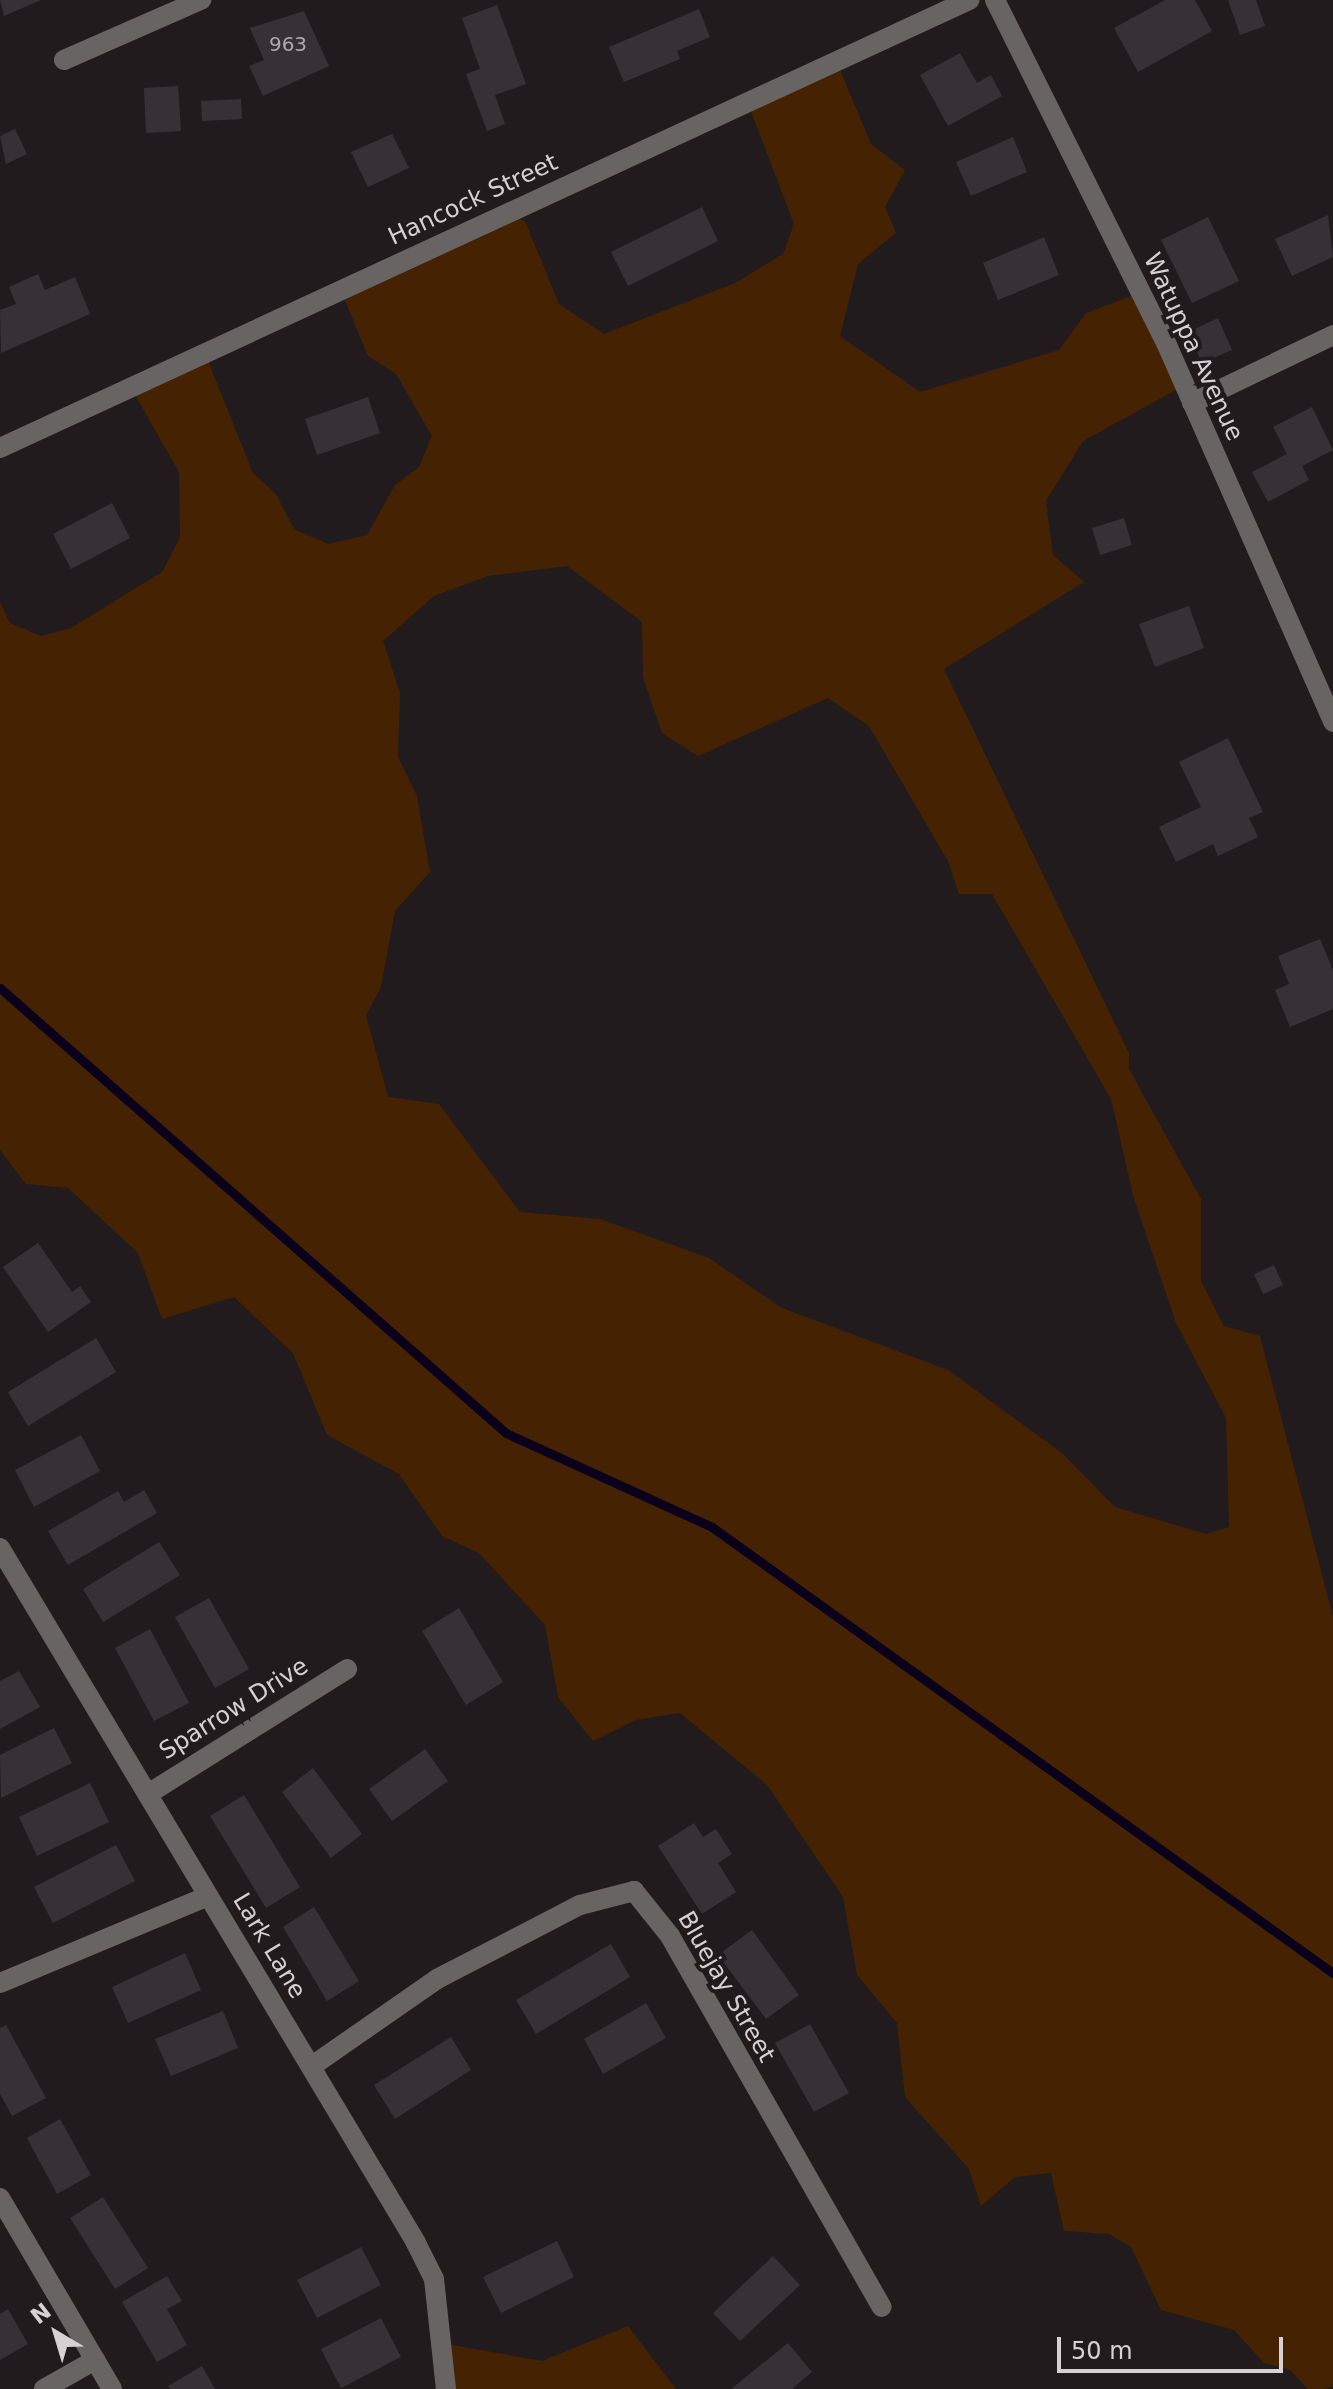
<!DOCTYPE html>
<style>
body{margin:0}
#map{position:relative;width:1333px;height:2389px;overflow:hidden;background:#221b1d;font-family:"DejaVu Sans",sans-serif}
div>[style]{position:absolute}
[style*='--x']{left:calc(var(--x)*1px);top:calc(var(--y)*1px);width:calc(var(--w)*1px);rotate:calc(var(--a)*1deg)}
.green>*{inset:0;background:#442202}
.stream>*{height:9px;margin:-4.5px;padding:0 4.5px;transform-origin:4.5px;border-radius:4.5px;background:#0a001c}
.building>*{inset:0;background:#373136}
.minor>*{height:20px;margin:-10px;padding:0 10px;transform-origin:10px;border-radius:10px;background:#686463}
span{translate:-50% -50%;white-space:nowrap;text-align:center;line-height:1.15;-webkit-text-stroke:8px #221b1d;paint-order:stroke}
.number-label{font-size:20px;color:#aea9ab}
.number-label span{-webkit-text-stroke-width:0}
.street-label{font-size:24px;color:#d6d1d2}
.north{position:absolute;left:16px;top:2293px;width:80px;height:80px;-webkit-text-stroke:6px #221b1d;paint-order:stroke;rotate:322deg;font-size:22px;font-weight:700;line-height:32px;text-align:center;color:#d6d1d2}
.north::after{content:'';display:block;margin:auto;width:28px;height:36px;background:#d6d1d2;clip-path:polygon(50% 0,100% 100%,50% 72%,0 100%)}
.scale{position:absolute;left:1057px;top:2337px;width:226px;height:36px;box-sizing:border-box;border:4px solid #d6d1d2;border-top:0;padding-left:10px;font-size:24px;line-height:28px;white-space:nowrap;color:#d6d1d2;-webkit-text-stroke:6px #221b1d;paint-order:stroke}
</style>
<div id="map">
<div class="green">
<i style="clip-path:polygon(evenodd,840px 70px,871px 144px,905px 170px,885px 207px,896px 233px,858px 264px,840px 336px,920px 392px,1059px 350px,1086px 313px,1142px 292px,1185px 385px,1083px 441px,1046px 501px,1053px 555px,1084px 582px,944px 669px,1129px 1053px,1129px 1069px,1201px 1199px,1201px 1281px,1224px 1326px,1260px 1336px,1333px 1617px,1333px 2386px,1324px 2389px,1308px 2389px,1290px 2370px,1264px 2363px,1234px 2330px,1161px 2310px,1131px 2247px,1109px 2234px,1064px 2231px,1051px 2173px,1015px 2177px,981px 2206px,969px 2169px,905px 2097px,897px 2023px,857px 1975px,843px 1897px,767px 1785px,680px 1713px,635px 1720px,593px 1741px,558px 1697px,545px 1625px,479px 1553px,442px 1536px,399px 1474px,327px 1435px,293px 1353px,234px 1297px,162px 1319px,138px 1253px,68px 1188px,26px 1184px,0 1150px,0 602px,10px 623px,41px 636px,71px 628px,162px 572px,180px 538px,179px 472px,134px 393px,208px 361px,253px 473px,276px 494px,294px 529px,328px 544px,367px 535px,395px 485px,419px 467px,432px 436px,396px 374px,368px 356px,344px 298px,516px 217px,525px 221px,559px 304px,604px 334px,735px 283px,783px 254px,794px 224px,750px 109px,840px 70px,567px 566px,642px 622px,643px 677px,662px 733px,698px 756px,828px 698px,869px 726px,948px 861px,959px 894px,992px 894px,1111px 1099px,1133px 1195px,1176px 1323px,1226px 1418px,1229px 1527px,1206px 1534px,1115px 1507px,1062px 1453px,948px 1370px,782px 1308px,709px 1258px,600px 1219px,520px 1212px,439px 1104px,388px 1097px,366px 1015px,381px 987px,395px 911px,430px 872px,417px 796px,398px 757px,400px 693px,383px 641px,434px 596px,488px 576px,567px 566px)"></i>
<i style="clip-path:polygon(628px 2326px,676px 2389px,449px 2389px,447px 2344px,542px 2361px)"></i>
</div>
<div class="stream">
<i style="--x:0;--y:988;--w:674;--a:41.33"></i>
<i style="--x:506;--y:1433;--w:226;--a:24.5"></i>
<i style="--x:712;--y:1527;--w:765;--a:35.69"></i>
</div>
<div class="building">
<i style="clip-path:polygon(0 0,41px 0,4px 16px)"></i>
<i style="clip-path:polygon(1165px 0,1195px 0,1212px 31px,1138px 72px,1114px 28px)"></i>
<i style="clip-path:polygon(1228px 0,1256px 0,1265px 26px,1240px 35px)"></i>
<i style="clip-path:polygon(497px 5px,526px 84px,495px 95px,505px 124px,487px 131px,466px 74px,480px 69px,462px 18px)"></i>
<i style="clip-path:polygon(699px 9px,710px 37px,677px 51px,680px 59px,624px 82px,609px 47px)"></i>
<i style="clip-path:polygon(304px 11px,329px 66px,263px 96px,249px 66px,264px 60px,250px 28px)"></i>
<i style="clip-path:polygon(960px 53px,977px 83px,991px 75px,1002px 96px,948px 126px,920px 75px)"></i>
<i style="clip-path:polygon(178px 86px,181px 131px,146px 133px,144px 88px)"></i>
<i style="clip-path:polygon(241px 99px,242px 119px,202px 121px,201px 101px)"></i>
<i style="clip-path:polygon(15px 129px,27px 154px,6px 164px,0 136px)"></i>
<i style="clip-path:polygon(392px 134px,409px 168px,368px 187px,351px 152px)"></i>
<i style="clip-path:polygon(1013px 137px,1027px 172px,971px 196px,956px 162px)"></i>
<i style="clip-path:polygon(702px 207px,718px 241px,628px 286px,611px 252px)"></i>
<i style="clip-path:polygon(1328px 215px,1333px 257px,1292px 276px,1275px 239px)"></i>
<i style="clip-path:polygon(1208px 217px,1239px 281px,1192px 303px,1161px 240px)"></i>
<i style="clip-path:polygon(1044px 237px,1059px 275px,998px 300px,983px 263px)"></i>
<i style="clip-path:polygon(38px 274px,45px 290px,75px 277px,90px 314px,1px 353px,0 310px,16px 304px,9px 287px)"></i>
<i style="clip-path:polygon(1218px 318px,1232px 350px,1202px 363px,1188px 332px)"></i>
<i style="clip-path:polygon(368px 397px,380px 433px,317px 455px,305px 419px)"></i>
<i style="clip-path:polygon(1312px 407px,1333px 450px,1302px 466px,1309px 480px,1268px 502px,1252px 472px,1287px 454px,1273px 427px)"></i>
<i style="clip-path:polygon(112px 503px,130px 538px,71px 569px,53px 534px)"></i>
<i style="clip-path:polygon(1124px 518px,1132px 545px,1100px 555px,1092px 528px)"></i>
<i style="clip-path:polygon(1189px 606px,1204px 648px,1155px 667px,1139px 624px)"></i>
<i style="clip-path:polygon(1228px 738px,1263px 812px,1249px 818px,1258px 837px,1218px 856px,1213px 844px,1176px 862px,1159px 827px,1201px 807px,1179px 762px)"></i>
<i style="clip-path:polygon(1320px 939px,1333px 970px,1333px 1009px,1290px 1027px,1275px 990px,1289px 984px,1278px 956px)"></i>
<i style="clip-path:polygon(38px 1243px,72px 1292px,80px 1286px,91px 1302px,48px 1332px,3px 1267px)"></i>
<i style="clip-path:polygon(1274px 1265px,1283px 1285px,1263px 1294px,1254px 1274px)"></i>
<i style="clip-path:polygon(96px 1338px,116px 1372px,28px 1426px,8px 1392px)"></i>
<i style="clip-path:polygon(81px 1435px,100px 1471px,34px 1507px,15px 1470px)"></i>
<i style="clip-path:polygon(144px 1490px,157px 1513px,68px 1565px,48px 1531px,118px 1491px,124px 1502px)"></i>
<i style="clip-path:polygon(159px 1542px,180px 1575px,103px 1622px,83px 1589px)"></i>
<i style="clip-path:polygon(209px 1598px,249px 1669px,215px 1688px,175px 1617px)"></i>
<i style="clip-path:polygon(459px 1608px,503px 1682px,466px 1705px,422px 1631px)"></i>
<i style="clip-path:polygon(150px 1629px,189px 1703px,154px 1721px,115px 1648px)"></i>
<i style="clip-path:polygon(19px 1671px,40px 1707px,0 1729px,0 1681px)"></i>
<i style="clip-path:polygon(54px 1728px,72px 1763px,1px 1798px,0 1755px)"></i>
<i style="clip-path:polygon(425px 1749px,448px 1781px,392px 1821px,369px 1789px)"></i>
<i style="clip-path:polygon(313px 1768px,362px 1834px,331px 1858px,282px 1792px)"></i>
<i style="clip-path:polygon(90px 1783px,109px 1822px,37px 1856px,19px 1817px)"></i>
<i style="clip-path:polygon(244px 1795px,300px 1887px,266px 1908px,210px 1816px)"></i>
<i style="clip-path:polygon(694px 1823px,703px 1837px,716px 1829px,732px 1854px,718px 1863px,736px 1892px,702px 1914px,658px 1846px)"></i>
<i style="clip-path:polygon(116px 1845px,135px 1881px,53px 1923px,34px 1887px)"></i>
<i style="clip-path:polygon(314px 1907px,359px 1981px,327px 2001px,283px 1927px)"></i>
<i style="clip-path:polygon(752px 1930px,799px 1995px,766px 2019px,718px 1955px)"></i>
<i style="clip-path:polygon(611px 1944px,630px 1977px,536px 2034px,516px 2000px)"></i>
<i style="clip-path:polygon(185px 1953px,201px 1990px,128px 2023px,112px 1987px)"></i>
<i style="clip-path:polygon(646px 2003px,666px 2038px,603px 2074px,584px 2039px)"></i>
<i style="clip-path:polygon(223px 2011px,238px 2048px,171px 2076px,155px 2039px)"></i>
<i style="clip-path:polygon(810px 2024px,849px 2093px,814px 2112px,775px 2043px)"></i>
<i style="clip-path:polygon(6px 2025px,46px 2098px,12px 2116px,0 2094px,0 2028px)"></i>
<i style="clip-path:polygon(451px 2037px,471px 2070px,395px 2119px,374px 2085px)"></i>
<i style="clip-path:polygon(60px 2119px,91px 2175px,57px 2194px,27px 2138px)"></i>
<i style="clip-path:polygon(103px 2197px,148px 2268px,115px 2289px,70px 2218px)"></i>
<i style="clip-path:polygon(557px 2241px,574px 2277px,501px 2313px,483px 2277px)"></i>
<i style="clip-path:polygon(361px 2247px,381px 2285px,317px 2318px,297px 2280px)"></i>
<i style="clip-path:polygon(773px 2256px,800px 2285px,740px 2341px,713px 2313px)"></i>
<i style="clip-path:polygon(167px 2276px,182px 2301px,167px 2309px,187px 2345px,157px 2362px,122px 2302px)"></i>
<i style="clip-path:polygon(8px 2309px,28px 2344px,0 2360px,0 2314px)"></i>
<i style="clip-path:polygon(381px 2318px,401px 2357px,341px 2388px,321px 2349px)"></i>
<i style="clip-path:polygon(788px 2343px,812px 2372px,792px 2389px,731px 2389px)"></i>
<i style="clip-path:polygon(202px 2366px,215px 2389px,170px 2389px,168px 2386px)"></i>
</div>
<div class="minor">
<i style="--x:995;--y:0;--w:385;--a:63.5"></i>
<i style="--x:1167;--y:345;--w:412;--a:66.2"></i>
<i style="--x:64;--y:60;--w:150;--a:-23.7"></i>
<i style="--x:1192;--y:403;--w:157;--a:-25.7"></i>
<i style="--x:0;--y:448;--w:1068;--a:-24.81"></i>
<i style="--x:0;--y:1548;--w:808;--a:59.08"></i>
<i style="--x:415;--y:2241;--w:42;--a:63.4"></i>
<i style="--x:434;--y:2279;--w:111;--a:83.8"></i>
<i style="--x:148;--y:1794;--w:235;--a:-32.1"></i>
<i style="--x:0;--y:1983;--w:225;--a:-22.7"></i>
<i style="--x:312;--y:2066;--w:152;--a:-34.8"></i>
<i style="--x:437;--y:1979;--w:161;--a:-27.4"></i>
<i style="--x:580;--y:1905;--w:56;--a:-14.5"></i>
<i style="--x:634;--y:1891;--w:58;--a:51.3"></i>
<i style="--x:670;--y:1936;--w:427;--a:60.3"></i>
<i style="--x:0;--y:2198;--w:221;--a:59.6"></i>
<i style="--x:44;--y:2389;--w:59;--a:-29.6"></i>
</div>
<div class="number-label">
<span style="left:288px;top:44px">963</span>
</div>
<div class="street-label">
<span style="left:473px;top:200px;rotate:-25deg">Hancock Street</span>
<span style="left:1193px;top:347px;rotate:65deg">Watuppa Avenue</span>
<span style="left:234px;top:1709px;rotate:-32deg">Sparrow Drive</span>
<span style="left:269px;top:1946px;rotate:59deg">Lark Lane</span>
<span style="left:726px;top:1987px;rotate:60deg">Bluejay Street</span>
</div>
<div class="north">N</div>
<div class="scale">50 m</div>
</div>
